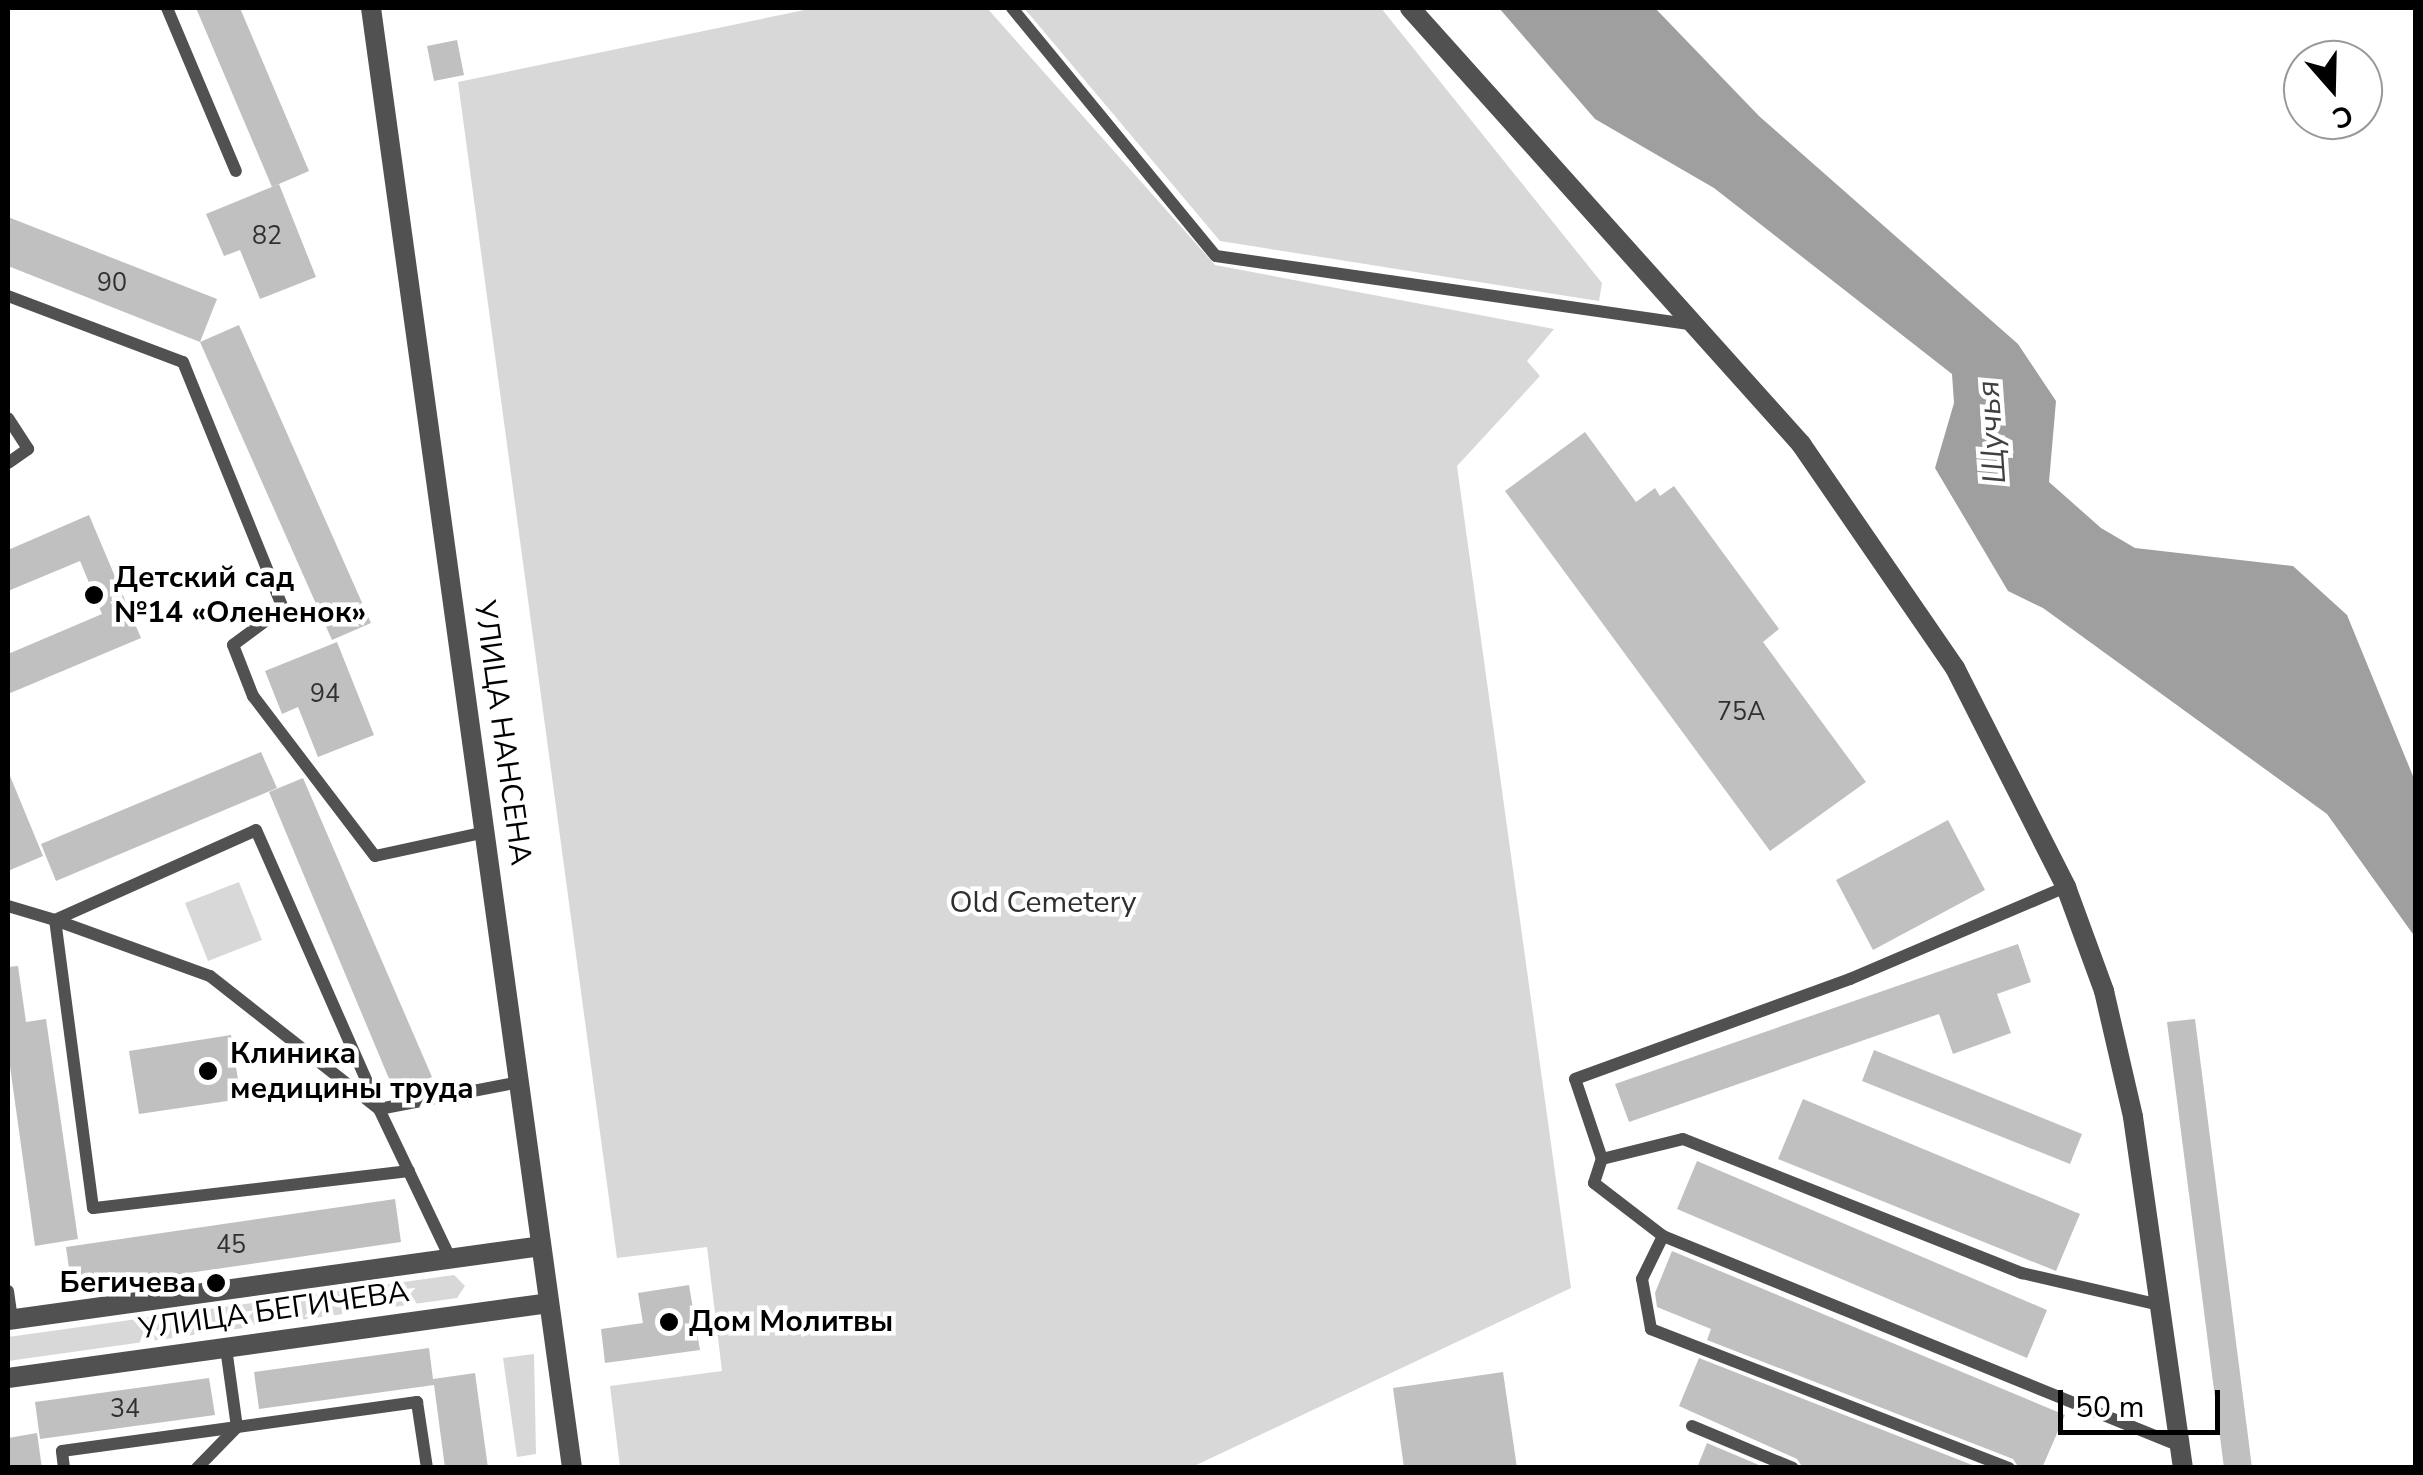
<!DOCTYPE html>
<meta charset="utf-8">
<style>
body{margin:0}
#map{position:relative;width:2423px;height:1475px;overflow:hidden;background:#fff;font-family:"Nunito Sans",sans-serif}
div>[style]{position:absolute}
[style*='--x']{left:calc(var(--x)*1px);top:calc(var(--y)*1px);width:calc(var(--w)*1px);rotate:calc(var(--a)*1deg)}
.green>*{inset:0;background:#d8d8d8}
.water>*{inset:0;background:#9f9f9f}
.building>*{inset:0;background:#c0c0c0}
.service>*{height:12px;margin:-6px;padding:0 6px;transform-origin:6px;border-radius:6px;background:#515151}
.tertiary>*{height:20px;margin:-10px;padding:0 10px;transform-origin:10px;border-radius:10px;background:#515151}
.dots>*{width:28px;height:28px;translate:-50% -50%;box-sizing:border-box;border:5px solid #fff;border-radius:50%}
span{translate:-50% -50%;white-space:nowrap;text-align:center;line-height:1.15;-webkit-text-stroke:9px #fff;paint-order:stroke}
.number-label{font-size:25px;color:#303030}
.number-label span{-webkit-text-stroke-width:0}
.poi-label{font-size:30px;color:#000;font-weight:700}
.left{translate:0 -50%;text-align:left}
.right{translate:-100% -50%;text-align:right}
.street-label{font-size:30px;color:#000}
.park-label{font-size:30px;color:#2f2f2f}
.water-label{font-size:32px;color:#404040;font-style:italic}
.frame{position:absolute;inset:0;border:10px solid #000;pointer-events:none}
.north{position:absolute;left:2283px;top:40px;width:100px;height:100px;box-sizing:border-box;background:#fff;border:2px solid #999;border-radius:50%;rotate:160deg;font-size:28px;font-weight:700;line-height:40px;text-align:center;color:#000}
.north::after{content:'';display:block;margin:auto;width:35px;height:45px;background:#000;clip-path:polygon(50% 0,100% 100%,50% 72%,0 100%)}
.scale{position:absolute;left:2058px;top:1390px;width:162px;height:45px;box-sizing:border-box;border:5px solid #000;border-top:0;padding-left:12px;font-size:30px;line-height:35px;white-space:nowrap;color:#000;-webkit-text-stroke:8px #fff;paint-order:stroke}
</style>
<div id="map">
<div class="green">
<i style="clip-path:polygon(814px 8px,987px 8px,1215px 265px,1554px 329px,1527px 361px,1540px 376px,1457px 466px,1571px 1288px,1192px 1467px,620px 1467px,610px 1386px,722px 1371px,707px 1247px,617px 1258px,458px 82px)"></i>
<i style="clip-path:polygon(1024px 8px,1381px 8px,1602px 283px,1599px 301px,1220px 241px)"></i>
<i style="clip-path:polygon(239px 882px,262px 940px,208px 961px,185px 903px)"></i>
<i style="clip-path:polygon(454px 1275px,465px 1286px,457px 1298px,8px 1361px,8px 1337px)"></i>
<i style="clip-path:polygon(534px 1354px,536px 1454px,517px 1457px,503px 1358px)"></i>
</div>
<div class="water">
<i style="clip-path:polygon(1499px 8px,1655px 8px,1759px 116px,2018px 344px,2056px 401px,2049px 482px,2101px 528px,2135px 548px,2293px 566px,2347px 615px,2415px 781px,2415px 937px,2327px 814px,2043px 608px,2008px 591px,1935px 468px,1954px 403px,1952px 374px,1714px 188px,1595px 119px)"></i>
</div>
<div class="building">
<i style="clip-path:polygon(196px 8px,240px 8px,309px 171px,272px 187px)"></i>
<i style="clip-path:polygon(457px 40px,464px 75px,434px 81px,427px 46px)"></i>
<i style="clip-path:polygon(279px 184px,316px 277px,260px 299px,240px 250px,224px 256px,206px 214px)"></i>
<i style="clip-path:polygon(8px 217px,217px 299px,200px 342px,8px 266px)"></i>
<i style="clip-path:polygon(239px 325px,371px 623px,332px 640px,200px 342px)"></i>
<i style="clip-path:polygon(1585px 432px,1636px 502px,1655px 488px,1660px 496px,1674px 486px,1779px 629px,1763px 642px,1866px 782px,1770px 851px,1505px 491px)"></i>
<i style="clip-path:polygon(89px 515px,141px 638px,8px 694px,8px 654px,102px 614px,80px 561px,8px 591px,8px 550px)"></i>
<i style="clip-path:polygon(337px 642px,374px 735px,318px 757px,298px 707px,282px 714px,265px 671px)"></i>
<i style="clip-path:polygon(261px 752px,277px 788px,56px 881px,41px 844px)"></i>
<i style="clip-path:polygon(8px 771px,43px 856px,8px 871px)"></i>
<i style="clip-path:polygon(303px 778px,432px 1077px,395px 1093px,269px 792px)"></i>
<i style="clip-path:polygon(1948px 820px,1985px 890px,1873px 950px,1836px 880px)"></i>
<i style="clip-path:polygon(2018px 944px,2031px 982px,1997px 994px,2011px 1033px,1953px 1054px,1939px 1014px,1629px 1122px,1615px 1084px)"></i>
<i style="clip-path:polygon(18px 966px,26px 1022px,46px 1019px,78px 1239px,35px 1246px,8px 1052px,8px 967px)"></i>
<i style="clip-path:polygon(2195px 1019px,2252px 1468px,2224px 1468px,2167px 1022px)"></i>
<i style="clip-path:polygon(231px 1035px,241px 1099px,139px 1114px,129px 1051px)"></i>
<i style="clip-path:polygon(1874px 1050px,2082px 1134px,2070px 1164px,1862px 1081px)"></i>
<i style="clip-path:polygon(1803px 1099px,2080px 1214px,2056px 1271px,1778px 1159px)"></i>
<i style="clip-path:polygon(1697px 1161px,2047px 1310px,2027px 1358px,1677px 1209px)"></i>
<i style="clip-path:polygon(395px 1199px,401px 1242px,72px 1290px,66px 1247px)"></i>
<i style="clip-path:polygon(1672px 1251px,2065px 1415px,2042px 1468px,2019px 1468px,2013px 1459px,1707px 1340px,1711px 1329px,1657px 1307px,1655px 1293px)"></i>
<i style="clip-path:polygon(689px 1285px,700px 1350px,605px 1363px,601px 1329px,643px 1323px,638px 1293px)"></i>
<i style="clip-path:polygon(429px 1348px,433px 1379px,475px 1373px,488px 1468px,445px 1468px,434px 1385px,259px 1409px,254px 1372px)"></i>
<i style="clip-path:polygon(1699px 1358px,1980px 1468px,1803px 1468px,1797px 1459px,1679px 1406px)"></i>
<i style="clip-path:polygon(1503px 1372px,1517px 1468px,1404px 1468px,1393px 1388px)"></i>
<i style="clip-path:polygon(209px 1378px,215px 1415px,40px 1439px,35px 1402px)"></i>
<i style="clip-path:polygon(37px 1433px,42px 1468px,8px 1468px,8px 1438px)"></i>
<i style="clip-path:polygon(1707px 1443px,1766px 1468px,1697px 1468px)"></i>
</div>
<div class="service">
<i style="--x:167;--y:8;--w:177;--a:67.1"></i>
<i style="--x:1012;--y:8;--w:321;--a:50.6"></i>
<i style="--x:1216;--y:256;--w:476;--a:8.2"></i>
<i style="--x:8;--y:296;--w:187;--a:20.7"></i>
<i style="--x:183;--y:362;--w:266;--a:67.9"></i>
<i style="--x:283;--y:608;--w:62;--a:143.5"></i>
<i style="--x:233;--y:645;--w:55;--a:68.6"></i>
<i style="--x:253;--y:696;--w:201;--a:52.7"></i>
<i style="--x:375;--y:856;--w:114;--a:-12.2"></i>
<i style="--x:8;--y:418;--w:37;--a:57"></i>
<i style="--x:28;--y:449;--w:24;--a:145"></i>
<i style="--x:8;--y:906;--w:49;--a:16.6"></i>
<i style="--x:55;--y:920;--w:220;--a:-24.1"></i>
<i style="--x:256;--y:830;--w:305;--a:66.2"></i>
<i style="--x:379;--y:1109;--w:143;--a:-10.9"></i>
<i style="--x:1602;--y:1159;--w:84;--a:-108.6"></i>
<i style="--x:1575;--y:1079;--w:293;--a:-20"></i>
<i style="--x:1850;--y:979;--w:235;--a:-23.1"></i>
<i style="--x:409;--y:1171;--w:318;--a:173.3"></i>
<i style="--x:93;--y:1208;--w:290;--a:-97.5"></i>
<i style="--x:55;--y:920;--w:165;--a:19.9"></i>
<i style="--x:210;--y:976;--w:215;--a:38.2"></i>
<i style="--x:379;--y:1109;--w:165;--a:64.5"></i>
<i style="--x:1663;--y:1236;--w:87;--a:-142.5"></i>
<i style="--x:1594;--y:1183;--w:25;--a:-72"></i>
<i style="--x:1602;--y:1159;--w:83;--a:-13.9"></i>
<i style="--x:1683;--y:1139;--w:365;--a:21.6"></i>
<i style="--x:2022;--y:1273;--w:142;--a:13.1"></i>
<i style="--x:8;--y:1291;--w:28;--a:82"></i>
<i style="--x:226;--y:1348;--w:80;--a:82.1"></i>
<i style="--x:237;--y:1427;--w:182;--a:-7.9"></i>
<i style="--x:417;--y:1402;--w:67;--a:81.4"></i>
<i style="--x:1692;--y:1426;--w:109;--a:22.6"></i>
<i style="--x:64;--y:1468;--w:17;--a:-97"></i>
<i style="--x:62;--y:1451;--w:177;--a:-7.8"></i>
<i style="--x:197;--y:1468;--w:57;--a:-45.7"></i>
<i style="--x:2009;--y:1468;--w:384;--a:-158.8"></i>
<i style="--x:1651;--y:1329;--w:51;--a:-100.2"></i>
<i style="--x:1642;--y:1279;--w:48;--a:-64"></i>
<i style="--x:1663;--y:1236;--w:558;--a:22.11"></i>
</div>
<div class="tertiary">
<i style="--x:371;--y:8;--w:1474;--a:82.16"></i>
<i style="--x:1410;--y:8;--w:586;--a:48.11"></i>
<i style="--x:1801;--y:444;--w:272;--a:55.5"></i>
<i style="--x:1955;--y:668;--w:246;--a:63.1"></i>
<i style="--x:2066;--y:887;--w:111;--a:69.9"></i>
<i style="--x:2104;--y:991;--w:129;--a:77"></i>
<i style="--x:2133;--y:1117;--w:355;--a:81.9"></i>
<i style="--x:8;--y:1320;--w:538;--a:-7.9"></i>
<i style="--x:8;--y:1378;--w:546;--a:-7.89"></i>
</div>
<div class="dots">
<i style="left:94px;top:595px;background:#000"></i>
<i style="left:208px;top:1071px;background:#000"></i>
<i style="left:216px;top:1283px;background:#000"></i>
<i style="left:669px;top:1322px;background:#000"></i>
</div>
<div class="number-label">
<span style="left:267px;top:236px">82</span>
<span style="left:112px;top:283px">90</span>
<span style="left:325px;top:694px">94</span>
<span style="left:1741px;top:712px">75А</span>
<span style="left:231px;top:1245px">45</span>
<span style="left:125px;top:1409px">34</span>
</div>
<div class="poi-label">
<span class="left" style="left:114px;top:595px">Детский сад<br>№14 «Олененок»</span>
<span class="left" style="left:230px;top:1071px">Клиника<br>медицины труда</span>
<span class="right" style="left:196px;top:1283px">Бегичева</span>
<span class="left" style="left:689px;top:1322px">Дом Молитвы</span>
</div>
<div class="street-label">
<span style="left:502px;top:733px;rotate:82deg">УЛИЦА НАНСЕНА</span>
<span style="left:274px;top:1311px;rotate:-8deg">УЛИЦА БЕГИЧЕВА</span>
</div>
<div class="park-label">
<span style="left:1043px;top:903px">Old Cemetery</span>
</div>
<div class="water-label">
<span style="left:1992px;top:432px;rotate:-94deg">Щучья</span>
</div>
<div class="frame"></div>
<div class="north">С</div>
<div class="scale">50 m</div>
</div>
